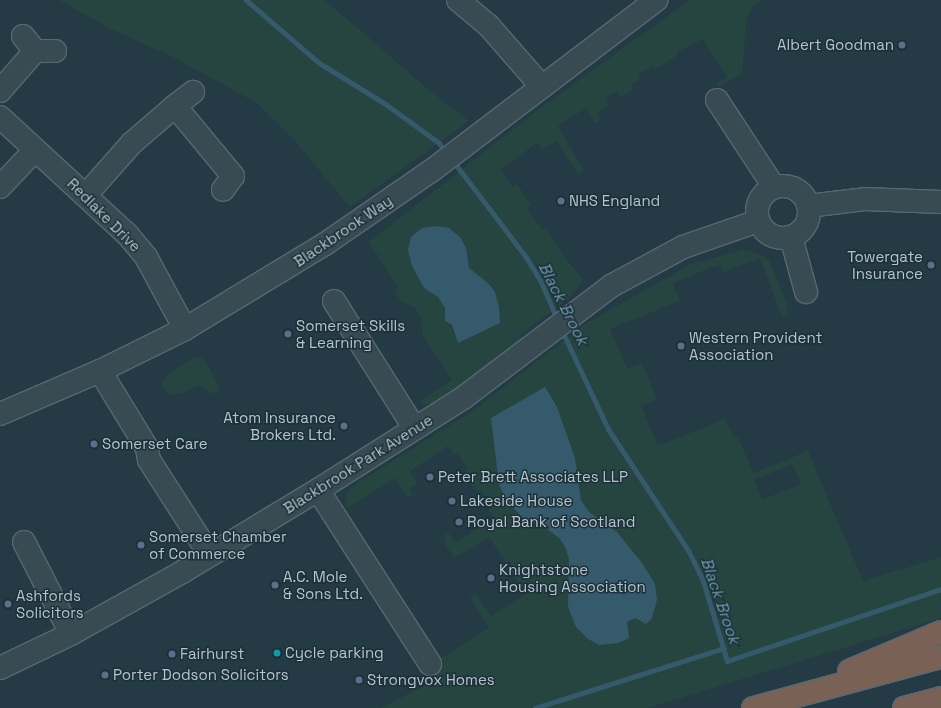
<!DOCTYPE html>
<style>
body{margin:0}
#map{position:relative;width:941px;height:708px;overflow:hidden;background:#243a44;font-family:"Space Grotesk",sans-serif}
div>[style]{position:absolute}
[style*='--x']{left:calc(var(--x)*1px);top:calc(var(--y)*1px);width:calc(var(--w)*1px);rotate:calc(var(--a)*1deg)}
.green>*{inset:0;background:#264540}
.water>*{inset:0;background:#345a6b}
.stream>*{height:5px;margin:-2.5px;padding:0 2.5px;transform-origin:2.5px;border-radius:2.5px;background:#345a6b}
.roads{filter:drop-shadow(1px 0 #566871) drop-shadow(-1px 0 #566871) drop-shadow(0 1px #566871) drop-shadow(0 -1px #566871)}
.minor>*{height:22px;margin:-11px;padding:0 11px;transform-origin:11px;border-radius:11px;background:#384b53}
.minor>.ring{margin:-11px;padding:0;box-sizing:content-box;background:none;border:22px solid #384b53;border-radius:50%}
.highway>*{height:22px;margin:-11px;padding:0 11px;transform-origin:11px;border-radius:11px;background:#7a6155}
.dots>*{width:11px;height:11px;translate:-50% -50%;box-sizing:border-box;border:2px solid #1d3039;border-radius:50%}
span{translate:-50% -50%;white-space:nowrap;text-align:center;line-height:1.15;-webkit-text-stroke:3px #1d3039;paint-order:stroke}
.poi-label{font-size:15px;color:#b5c5cd}
.right{translate:-100% -50%;text-align:right}
.left{translate:0 -50%;text-align:left}
.street-label{font-size:15px;color:#b5c5cd}
.water-label{font-size:16px;color:#6b9baf;font-style:italic}
</style>
<div id="map">
<div class="green">
<i style="clip-path:polygon(59px 0,325px 0,424px 86px,469px 121px,350px 207px,294px 140px,255px 102px,171px 56px,111px 29px)"></i>
<i style="clip-path:polygon(evenodd,690px 0,763px 0,754px 5px,747px 17px,742px 74px,718px 87px,716px 84px,727px 77px,703px 39px,677px 52px,678px 55px,656px 69px,653px 66px,638px 75px,640px 79px,632px 85px,634px 89px,621px 98px,617px 91px,605px 98px,609px 105px,597px 113px,601px 119px,596px 123px,586px 108px,558px 126px,584px 170px,578px 174px,556px 141px,542px 150px,537px 143px,501px 170px,512px 187px,517px 184px,531px 205px,527px 208px,542px 230px,546px 228px,568px 262px,584px 280px,568px 299px,520px 335px,522px 339px,438px 403px,423px 405px,420px 401px,452px 380px,422px 334px,422px 322px,416px 309px,400px 300px,394px 290px,398px 287px,369px 242px,543px 106px,690px 0,461px 238px,466px 248px,469px 268px,476px 274px,455px 337px,452px 325px,445px 321px,445px 308px,438px 297px,461px 238px)"></i>
<i style="clip-path:polygon(evenodd,743px 250px,760px 254px,770px 262px,786px 301px,788px 314px,782px 317px,760px 258px,723px 272px,720px 265px,713px 267px,673px 283px,680px 301px,610px 329px,627px 369px,642px 363px,657px 399px,641px 406px,658px 446px,725px 419px,734px 438px,738px 437px,753px 473px,808px 451px,863px 581px,941px 557px,941px 618px,648px 708px,380px 708px,431px 683px,422px 670px,489px 628px,470px 597px,476px 594px,491px 616px,526px 594px,489px 537px,454px 558px,446px 546px,444px 536px,449px 533px,455px 543px,494px 518px,488px 510px,492px 507px,481px 490px,477px 492px,464px 472px,468px 469px,457px 453px,454px 455px,448px 446px,410px 471px,418px 484px,409px 489px,413px 494px,408px 498px,395px 478px,348px 508px,345px 498px,347px 492px,359px 482px,468px 414px,587px 323px,691px 264px,743px 250px,566px 437px,575px 458px,581px 500px,588px 512px,617px 532px,640px 621px,635px 618px,627px 622px,628px 630px,568px 607px,569px 560px,566px 549px,560px 539px,547px 529px,522px 516px,506px 500px,499px 485px,495px 442px,566px 437px,743px 250px,792px 464px,801px 484px,762px 500px,754px 480px,792px 464px)"></i>
<i style="clip-path:polygon(195px 357px,202px 358px,207px 364px,218px 384px,218px 390px,210px 394px,204px 388px,197px 386px,183px 393px,168px 395px,162px 383px,166px 375px)"></i>
</div>
<div class="water">
<i style="clip-path:polygon(436px 226px,449px 228px,461px 238px,466px 248px,469px 268px,489px 284px,495px 292px,499px 307px,500px 323px,458px 343px,452px 325px,445px 321px,445px 308px,438px 297px,424px 288px,412px 266px,408px 250px,411px 237px,422px 228px)"></i>
<i style="clip-path:polygon(545px 387px,557px 407px,575px 458px,581px 500px,589px 512px,617px 532px,642px 563px,655px 584px,657px 600px,652px 618px,646px 624px,635px 618px,627px 622px,629px 638px,618px 643px,599px 645px,588px 639px,576px 627px,568px 607px,569px 560px,566px 549px,560px 539px,547px 529px,522px 517px,506px 500px,499px 485px,491px 418px)"></i>
</div>
<div class="stream">
<i style="--x:246;--y:0;--w:96;--a:40.8"></i>
<i style="--x:319;--y:63;--w:76;--a:31.6"></i>
<i style="--x:384;--y:103;--w:68;--a:36"></i>
<i style="--x:439;--y:143;--w:12;--a:55"></i>
<i style="--x:453;--y:161;--w:121;--a:52.8"></i>
<i style="--x:526;--y:257;--w:31;--a:59"></i>
<i style="--x:542;--y:284;--w:39;--a:67"></i>
<i style="--x:561;--y:329;--w:110;--a:64.8"></i>
<i style="--x:608;--y:429;--w:147;--a:56.6"></i>
<i style="--x:689;--y:552;--w:32;--a:64"></i>
<i style="--x:703;--y:581;--w:84;--a:73.3"></i>
<i style="--x:727;--y:661;--w:226;--a:-18.6"></i>
<i style="--x:535;--y:708;--w:198;--a:-17.6"></i>
</div>
<div class="roads">
<div class="minor">
<i style="--x:458;--y:0;--w:39;--a:40"></i>
<i style="--x:488;--y:25;--w:82;--a:48.9"></i>
<i style="--x:23;--y:36;--w:19;--a:51"></i>
<i style="--x:35;--y:51;--w:20;--a:0"></i>
<i style="--x:0;--y:91;--w:53;--a:-48.8"></i>
<i style="--x:717;--y:100;--w:104;--a:56.8"></i>
<i style="--x:175;--y:106;--w:23;--a:-38"></i>
<i style="--x:0;--y:117;--w:173;--a:42.7"></i>
<i style="--x:127;--y:234;--w:30;--a:50"></i>
<i style="--x:146;--y:257;--w:82;--a:61.6"></i>
<i class="ring" style="left:757px;top:186px;width:30px;height:30px"></i>
<i style="--x:0;--y:187;--w:51;--a:-46.6"></i>
<i style="--x:86;--y:195;--w:69;--a:-48.5"></i>
<i style="--x:132;--y:143;--w:57;--a:-40.7"></i>
<i style="--x:175;--y:106;--w:91;--a:50.4"></i>
<i style="--x:233;--y:176;--w:17;--a:126"></i>
<i style="--x:808;--y:206;--w:57;--a:-7"></i>
<i style="--x:865;--y:199;--w:76;--a:2.3"></i>
<i style="--x:791;--y:237;--w:57;--a:74.7"></i>
<i style="--x:334;--y:301;--w:151;--a:57.7"></i>
<i style="--x:100;--y:371;--w:90;--a:58.6"></i>
<i style="--x:147;--y:448;--w:12;--a:81"></i>
<i style="--x:149;--y:460;--w:113;--a:57.3"></i>
<i style="--x:0;--y:414;--w:109;--a:-23.3"></i>
<i style="--x:100;--y:371;--w:95;--a:-26.3"></i>
<i style="--x:185;--y:329;--w:164;--a:-31.3"></i>
<i style="--x:325;--y:244;--w:129;--a:-34.6"></i>
<i style="--x:431;--y:171;--w:283;--a:-37.2"></i>
<i style="--x:318;--y:490;--w:207;--a:57.2"></i>
<i style="--x:24;--y:542;--w:103;--a:62.9"></i>
<i style="--x:0;--y:668;--w:79;--a:-25.6"></i>
<i style="--x:71;--y:634;--w:129;--a:-29.1"></i>
<i style="--x:184;--y:571;--w:157;--a:-31.2"></i>
<i style="--x:318;--y:490;--w:172;--a:-32.4"></i>
<i style="--x:463;--y:398;--w:186;--a:-37.1"></i>
<i style="--x:611;--y:286;--w:82;--a:-28.4"></i>
<i style="--x:683;--y:247;--w:79;--a:-19.1"></i>
</div>
<div class="highway">
<i style="--x:849;--y:671;--w:100;--a:-23"></i>
<i style="--x:753;--y:708;--w:195;--a:-15.2"></i>
<i style="--x:904;--y:708;--w:38;--a:-15"></i>
</div>
</div>
<div class="dots">
<i style="left:902px;top:45px;background:#5c6f8a"></i>
<i style="left:561px;top:201px;background:#5c6f8a"></i>
<i style="left:931px;top:265px;background:#5c6f8a"></i>
<i style="left:288px;top:334px;background:#5c6f8a"></i>
<i style="left:681px;top:346px;background:#5c6f8a"></i>
<i style="left:344px;top:426px;background:#5c6f8a"></i>
<i style="left:94px;top:444px;background:#5c6f8a"></i>
<i style="left:430px;top:477px;background:#5c6f8a"></i>
<i style="left:452px;top:501px;background:#5c6f8a"></i>
<i style="left:459px;top:522px;background:#5c6f8a"></i>
<i style="left:141px;top:545px;background:#5c6f8a"></i>
<i style="left:491px;top:578px;background:#5c6f8a"></i>
<i style="left:275px;top:585px;background:#5c6f8a"></i>
<i style="left:8px;top:604px;background:#5c6f8a"></i>
<i style="left:277px;top:653px;background:#0f9aa8"></i>
<i style="left:172px;top:654px;background:#5c6f8a"></i>
<i style="left:105px;top:675px;background:#5c6f8a"></i>
<i style="left:359px;top:680px;background:#5c6f8a"></i>
</div>
<div class="poi-label">
<span class="right" style="left:894px;top:45px">Albert Goodman</span>
<span class="left" style="left:569px;top:201px">NHS England</span>
<span class="right" style="left:923px;top:265px">Towergate<br>Insurance</span>
<span class="left" style="left:296px;top:334px">Somerset Skills<br>&amp; Learning</span>
<span class="left" style="left:689px;top:346px">Western Provident<br>Association</span>
<span class="right" style="left:336px;top:426px">Atom Insurance<br>Brokers Ltd.</span>
<span class="left" style="left:102px;top:444px">Somerset Care</span>
<span class="left" style="left:438px;top:477px">Peter Brett Associates LLP</span>
<span class="left" style="left:460px;top:501px">Lakeside House</span>
<span class="left" style="left:467px;top:522px">Royal Bank of Scotland</span>
<span class="left" style="left:149px;top:545px">Somerset Chamber<br>of Commerce</span>
<span class="left" style="left:499px;top:578px">Knightstone<br>Housing Association</span>
<span class="left" style="left:283px;top:585px">A.C. Mole<br>&amp; Sons Ltd.</span>
<span class="left" style="left:16px;top:604px">Ashfords<br>Solicitors</span>
<span class="left" style="left:285px;top:653px">Cycle parking</span>
<span class="left" style="left:180px;top:654px">Fairhurst</span>
<span class="left" style="left:113px;top:675px">Porter Dodson Solicitors</span>
<span class="left" style="left:367px;top:680px">Strongvox Homes</span>
</div>
<div class="street-label">
<span style="left:104px;top:215px;rotate:45deg">Redlake Drive</span>
<span style="left:343px;top:231px;rotate:-34deg">Blackbrook Way</span>
<span style="left:358px;top:464px;rotate:-32deg">Blackbrook Park Avenue</span>
</div>
<div class="water-label">
<span style="left:563px;top:304px;rotate:63deg">Black Brook</span>
<span style="left:720px;top:601px;rotate:71deg">Black Brook</span>
</div>
</div>
